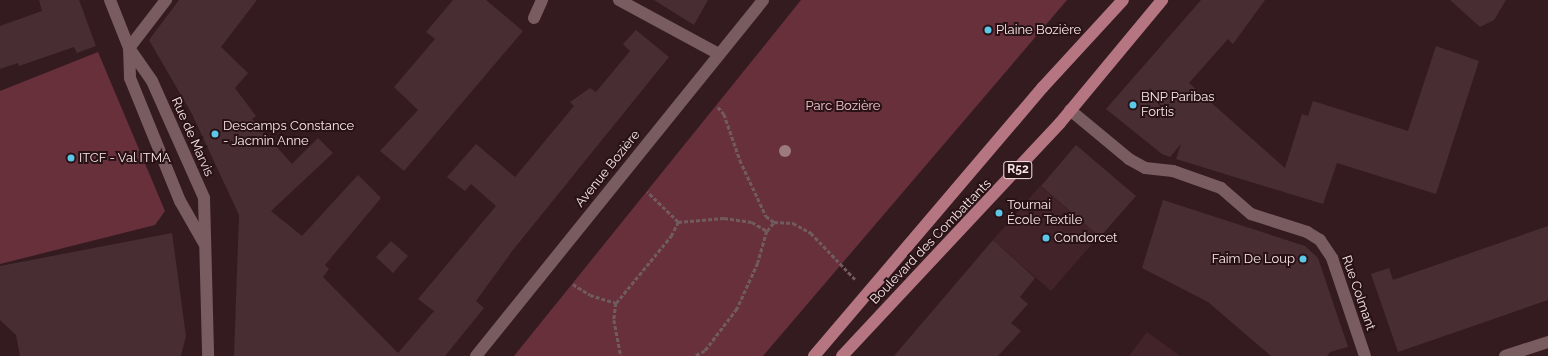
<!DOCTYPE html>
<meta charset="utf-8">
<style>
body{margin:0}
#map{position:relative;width:1548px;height:356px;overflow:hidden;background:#331b1f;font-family:Raleway,sans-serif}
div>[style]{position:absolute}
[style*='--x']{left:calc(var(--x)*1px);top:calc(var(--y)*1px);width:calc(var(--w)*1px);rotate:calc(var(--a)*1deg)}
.built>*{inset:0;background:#422329}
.green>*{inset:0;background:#67303b}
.building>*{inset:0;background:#482e32}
.path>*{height:2.5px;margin-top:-1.25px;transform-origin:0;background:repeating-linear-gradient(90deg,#715b5f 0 4px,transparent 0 6px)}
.minor>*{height:12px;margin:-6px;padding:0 6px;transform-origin:6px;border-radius:6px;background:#795c60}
.major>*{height:12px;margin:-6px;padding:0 6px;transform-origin:6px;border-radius:6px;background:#b67681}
.trees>*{width:12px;height:12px;margin:-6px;border-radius:50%;background:#9d7a7f}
.dots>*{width:11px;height:11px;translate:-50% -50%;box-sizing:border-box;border:2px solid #291216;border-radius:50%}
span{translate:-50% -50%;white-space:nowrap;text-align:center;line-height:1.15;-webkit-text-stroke:4px #291216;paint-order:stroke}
.shield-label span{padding:1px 3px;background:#291216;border:1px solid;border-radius:3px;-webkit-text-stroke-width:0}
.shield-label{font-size:12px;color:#f7e6e8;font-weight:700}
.poi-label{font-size:13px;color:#f7e6e8}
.left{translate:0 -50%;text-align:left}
.right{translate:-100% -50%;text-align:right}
.park-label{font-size:13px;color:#f3c7cd}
.street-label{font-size:13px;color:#f7e6e8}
</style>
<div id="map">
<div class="built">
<i style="clip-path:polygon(1040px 186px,1099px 236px,1051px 291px,993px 240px)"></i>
<i style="clip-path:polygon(1147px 332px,1180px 356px,1129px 356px)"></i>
</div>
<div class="green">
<i style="clip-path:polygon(801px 0,1067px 0,763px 356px,514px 356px)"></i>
<i style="clip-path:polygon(98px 52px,165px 211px,155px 225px,0 264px,0 91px)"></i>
</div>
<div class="building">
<i style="clip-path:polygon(39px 0,79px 0,96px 46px,77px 53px,74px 47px,19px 66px,18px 63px,0 69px,0 26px,42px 11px)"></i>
<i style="clip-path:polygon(179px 0,257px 0,221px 47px,248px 73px,235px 88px,256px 116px,252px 119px,292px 164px,318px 138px,333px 153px,271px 211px,302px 236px,358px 175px,381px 198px,325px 265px,329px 269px,323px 277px,398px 353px,434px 311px,418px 299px,496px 206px,471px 184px,465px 191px,447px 177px,476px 144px,515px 177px,574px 106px,570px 102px,590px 88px,596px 92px,630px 51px,623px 44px,636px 30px,669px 57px,513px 250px,476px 301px,484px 308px,445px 356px,234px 356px,239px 215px,192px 114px,149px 40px)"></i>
<i style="clip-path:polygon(453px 0,486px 0,523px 31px,404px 171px,380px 151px,418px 110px,394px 87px,435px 39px,426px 32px)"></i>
<i style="clip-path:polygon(654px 0,708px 0,694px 25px)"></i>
<i style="clip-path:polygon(1201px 0,1265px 0,1233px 44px,1228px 39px,1189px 83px,1285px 168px,1302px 114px,1308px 116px,1313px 101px,1408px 131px,1436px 46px,1479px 61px,1436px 194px,1337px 163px,1323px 204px,1176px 159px,1181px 144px,1170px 157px,1162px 154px,1106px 109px)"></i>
<i style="clip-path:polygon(1450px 0,1506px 0,1494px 20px,1480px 27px)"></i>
<i style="clip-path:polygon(1076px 145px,1136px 196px,1100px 237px,1041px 186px)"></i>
<i style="clip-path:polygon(1163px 200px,1305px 246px,1318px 258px,1348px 347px,1330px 352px,1327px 356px,1271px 356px,1208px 302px,1142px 268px)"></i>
<i style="clip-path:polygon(1548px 226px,1548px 300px,1398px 352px,1371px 274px,1389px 268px,1393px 280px)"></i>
<i style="clip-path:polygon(172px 233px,186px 336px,181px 356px,20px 356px,16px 335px,0 320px,0 266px)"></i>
<i style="clip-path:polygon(993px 240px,1035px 278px,1020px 297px,1028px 304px,1011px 323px,1021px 331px,998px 356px,894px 356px)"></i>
<i style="clip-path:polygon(391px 241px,408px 256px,393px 273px,376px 257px)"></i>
</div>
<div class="path">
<i style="--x:718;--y:107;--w:9;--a:49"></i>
<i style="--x:724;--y:114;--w:49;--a:70.8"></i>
<i style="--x:740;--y:160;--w:62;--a:65.1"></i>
<i style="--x:766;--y:216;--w:10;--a:37"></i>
<i style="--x:774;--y:222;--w:19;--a:3"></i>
<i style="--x:793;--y:223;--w:21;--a:29"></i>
<i style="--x:811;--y:233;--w:64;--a:46.3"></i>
<i style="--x:678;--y:222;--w:46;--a:-5"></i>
<i style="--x:724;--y:218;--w:28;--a:8"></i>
<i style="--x:752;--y:222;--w:17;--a:31"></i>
<i style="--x:767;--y:231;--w:33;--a:106"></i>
<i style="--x:758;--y:263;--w:51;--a:114.5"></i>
<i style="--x:737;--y:309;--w:53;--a:127.3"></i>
<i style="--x:705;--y:351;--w:11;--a:153"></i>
<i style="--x:767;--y:231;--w:11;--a:-52"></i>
<i style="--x:573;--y:284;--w:20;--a:33"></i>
<i style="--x:590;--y:295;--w:27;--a:17"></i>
<i style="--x:616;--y:303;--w:87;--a:-50.6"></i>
<i style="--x:671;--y:236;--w:16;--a:-63"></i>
<i style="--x:678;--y:222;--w:43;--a:-135.9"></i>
<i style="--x:616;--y:303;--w:17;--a:97"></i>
<i style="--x:614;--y:320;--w:37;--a:79"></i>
</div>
<div class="minor">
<i style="--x:110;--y:0;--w:52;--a:68.4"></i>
<i style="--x:129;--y:48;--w:40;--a:55.1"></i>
<i style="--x:152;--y:81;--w:128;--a:66"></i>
<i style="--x:204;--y:198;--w:158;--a:88.5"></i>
<i style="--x:619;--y:0;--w:114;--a:28.4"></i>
<i style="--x:534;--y:18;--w:20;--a:-66"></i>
<i style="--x:129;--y:48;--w:30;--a:88"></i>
<i style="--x:130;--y:78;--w:133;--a:67.9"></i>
<i style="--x:180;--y:201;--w:48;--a:60.3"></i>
<i style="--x:129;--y:48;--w:61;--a:-52.4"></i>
<i style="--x:1070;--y:110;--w:77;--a:39.7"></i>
<i style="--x:1129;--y:159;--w:18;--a:29"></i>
<i style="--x:1145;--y:168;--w:28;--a:6"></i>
<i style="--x:1173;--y:171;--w:51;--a:19.5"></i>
<i style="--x:1221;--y:188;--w:40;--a:41"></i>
<i style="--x:1251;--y:214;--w:59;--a:17.8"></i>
<i style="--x:1307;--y:232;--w:15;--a:32"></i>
<i style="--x:1320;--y:240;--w:22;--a:56"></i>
<i style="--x:1332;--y:258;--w:103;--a:71.4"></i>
<i style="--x:476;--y:356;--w:457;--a:-51.1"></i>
<i style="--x:1505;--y:356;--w:45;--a:-18"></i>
</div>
<div class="major">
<i style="--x:814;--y:356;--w:353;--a:-49.6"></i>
<i style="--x:1043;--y:87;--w:118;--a:-47.4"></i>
<i style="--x:842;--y:356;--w:319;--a:-46.9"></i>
<i style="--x:1060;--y:123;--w:160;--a:-50.3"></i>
</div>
<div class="trees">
<i style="left:785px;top:151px"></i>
</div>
<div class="dots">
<i style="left:988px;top:30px;background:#5ac8e6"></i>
<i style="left:1133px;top:105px;background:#5ac8e6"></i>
<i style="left:215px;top:134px;background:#5ac8e6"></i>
<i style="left:71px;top:158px;background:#5ac8e6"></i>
<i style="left:999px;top:213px;background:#5ac8e6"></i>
<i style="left:1046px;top:238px;background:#5ac8e6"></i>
<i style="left:1303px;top:259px;background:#5ac8e6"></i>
</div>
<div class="shield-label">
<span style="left:1018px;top:170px">R52</span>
</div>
<div class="poi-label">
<span class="left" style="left:996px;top:30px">Plaine Bozière</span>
<span class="left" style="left:1141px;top:105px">BNP Paribas<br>Fortis</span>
<span class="left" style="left:223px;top:134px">Descamps Constance<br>- Jacmin Anne</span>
<span class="left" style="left:79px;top:158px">ITCF - Val ITMA</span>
<span class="left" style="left:1007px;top:213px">Tournai<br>École Textile</span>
<span class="left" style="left:1054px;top:238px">Condorcet</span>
<span class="right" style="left:1295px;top:259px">Faim De Loup</span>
</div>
<div class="park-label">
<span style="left:843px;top:106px">Parc Bozière</span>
</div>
<div class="street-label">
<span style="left:192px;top:137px;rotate:66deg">Rue de Marvis</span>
<span style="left:608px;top:169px;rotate:-51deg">Avenue Bozière</span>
<span style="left:931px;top:242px;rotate:-46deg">Boulevard des Combattants</span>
<span style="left:1358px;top:293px;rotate:71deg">Rue Colmant</span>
</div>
</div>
